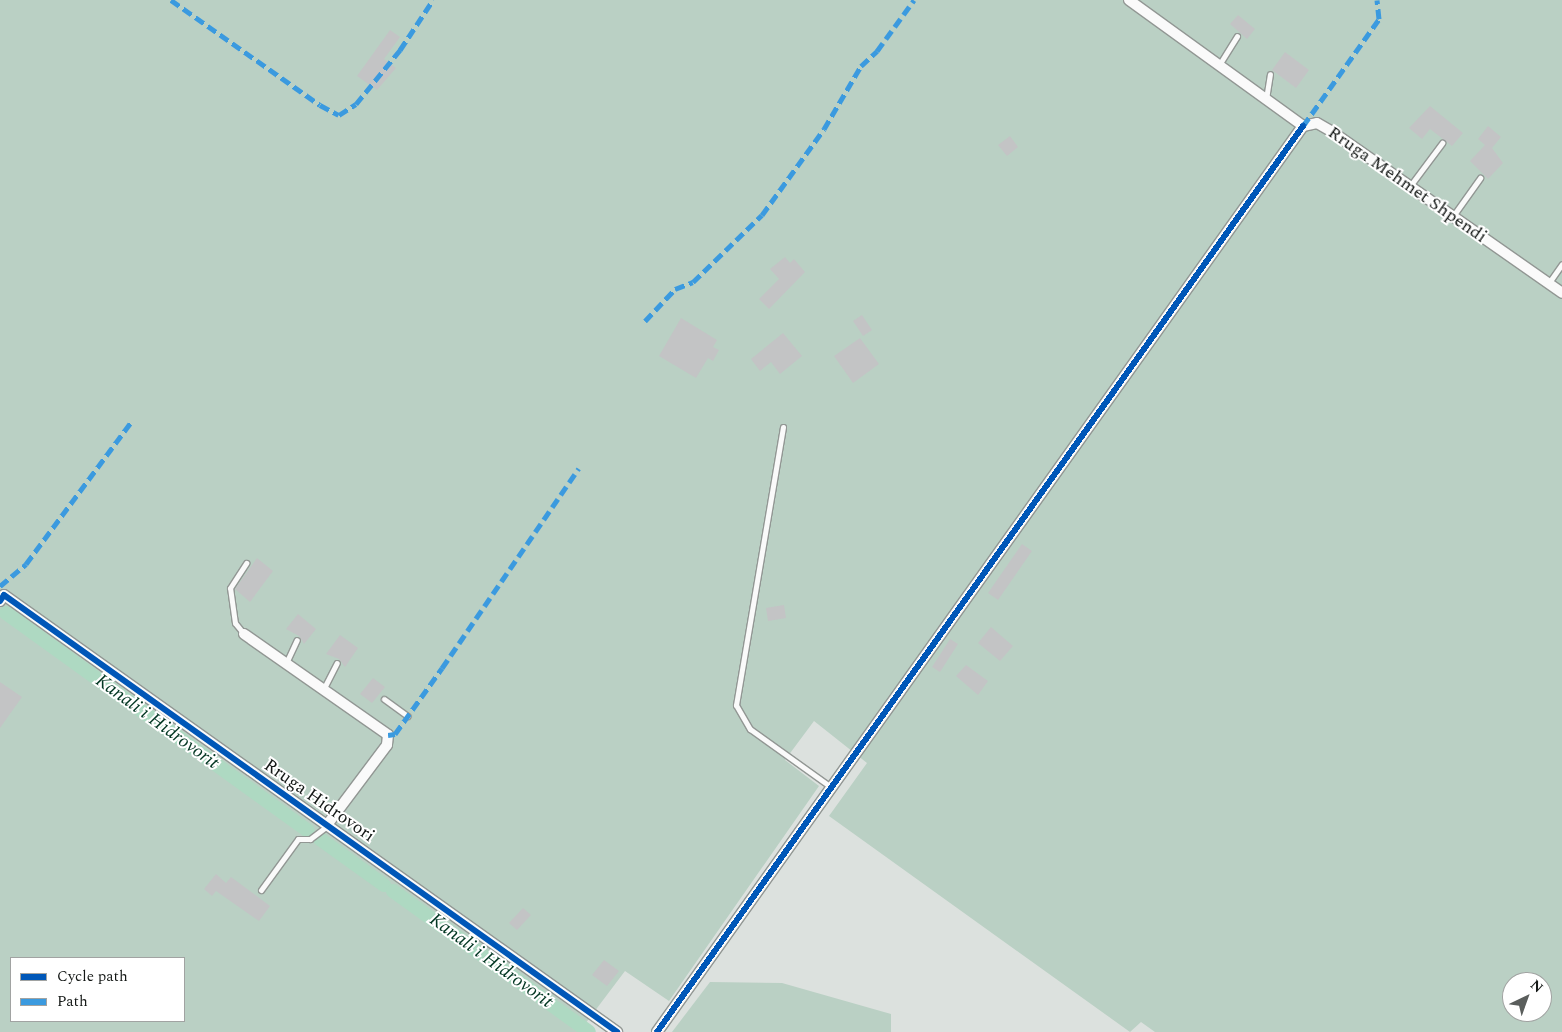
<!DOCTYPE html>
<style>
body{margin:0}
#map{position:relative;width:1562px;height:1032px;overflow:hidden;background:#dce1de;font-family:Spectral,serif}
div>[style]{position:absolute}
[style*='--x']{left:calc(var(--x)*1px);top:calc(var(--y)*1px);width:calc(var(--w)*1px);rotate:calc(var(--a)*1deg)}
.green>*{inset:0;background:#bad0c4}
.canal>*{height:14px;margin:-7px;padding:0 7px;transform-origin:7px;border-radius:7px;background:#aed9c2}
.building>*{inset:0;background:#c3c4c5}
.roads{filter:drop-shadow(1px 0 #929794) drop-shadow(-1px 0 #929794) drop-shadow(0 1px #929794) drop-shadow(0 -1px #929794)}
.lane>*{height:5px;margin:-2.5px;padding:0 2.5px;transform-origin:2.5px;border-radius:2.5px;background:#fafafa}
.street>*{height:10px;margin:-5px;padding:0 5px;transform-origin:5px;border-radius:5px;background:#fafafa}
.quiet>*{height:5px;margin-top:-2.5px;transform-origin:0;background:repeating-linear-gradient(90deg,#3b9adf 0 10px,transparent 0 15px)}
.cycleway>*{height:6px;margin:-3px;padding:0 3px;transform-origin:3px;border-radius:3px;background:#0057b8}
span{translate:-50% -50%;white-space:nowrap;text-align:center;line-height:1.15;-webkit-text-stroke:4px #fff;paint-order:stroke}
.street-label{font-size:18px;color:#141816}
.water-label{font-size:19px;color:#033723;font-style:italic}
.legend{position:absolute;left:10px;top:957px;width:175px;height:65px;box-sizing:border-box;background:#fff;border:1px solid #a1a3a2;margin:0;padding:6px 9px;list-style:none;font-size:15px;color:#141816}
.legend li{display:flex;align-items:center;gap:10px;height:25px}
.legend b{width:25px;border:1px solid #a1a3a2}
.north{position:absolute;left:1502px;top:972px;width:50px;height:50px;box-sizing:border-box;background:#fff;border:1px solid #a1a3a2;border-radius:50%;rotate:42deg;font-size:14px;font-weight:700;line-height:20px;text-align:center;color:#141816}
.north::after{content:'';display:block;margin:auto;width:18px;height:22px;background:#5a5e5c;clip-path:polygon(50% 0,100% 100%,50% 72%,0 100%)}
</style>
<div id="map">
<div class="green">
<i style="clip-path:polygon(evenodd,0 0,1562px 0,1562px 1032px,1155px 1032px,1141px 1022px,1130px 1032px,829px 816px,867px 763px,814px 721px,785px 760px,819px 786px,669px 1001px,625px 971px,579px 1032px,0 1032px,0 0,11px 958px,184px 958px,184px 1021px,11px 1021px,11px 958px,0 0,1512px 982px,1542px 982px,1542px 1012px,1512px 1012px,1512px 982px)"></i>
<i style="clip-path:polygon(710px 982px,782px 983px,891px 1014px,891px 1032px,672px 1032px)"></i>
</div>
<div class="canal">
<i style="--x:6;--y:613;--w:372;--a:35.8"></i>
<i style="--x:320;--y:839;--w:79;--a:35.7"></i>
<i style="--x:393;--y:891;--w:241;--a:35.7"></i>
</div>
<div class="building">
<i style="clip-path:polygon(1238px 15px,1255px 29px,1247px 39px,1230px 24px)"></i>
<i style="clip-path:polygon(390px 30px,400px 37px,384px 59px,396px 68px,377px 90px,357px 76px)"></i>
<i style="clip-path:polygon(1285px 52px,1309px 70px,1296px 88px,1272px 70px)"></i>
<i style="clip-path:polygon(1430px 106px,1463px 133px,1452px 146px,1430px 129px,1422px 139px,1409px 128px)"></i>
<i style="clip-path:polygon(1488px 126px,1501px 137px,1492px 148px,1503px 163px,1488px 179px,1470px 161px,1485px 145px,1478px 139px)"></i>
<i style="clip-path:polygon(1010px 136px,1018px 147px,1007px 156px,998px 145px)"></i>
<i style="clip-path:polygon(785px 257px,790px 263px,794px 259px,805px 272px,769px 309px,759px 299px,779px 279px,770px 269px)"></i>
<i style="clip-path:polygon(862px 315px,872px 330px,863px 336px,853px 321px)"></i>
<i style="clip-path:polygon(681px 318px,717px 340px,713px 347px,719px 350px,713px 361px,708px 358px,696px 378px,659px 356px)"></i>
<i style="clip-path:polygon(783px 333px,802px 356px,780px 374px,771px 362px,760px 371px,751px 359px)"></i>
<i style="clip-path:polygon(860px 338px,879px 364px,853px 383px,834px 356px)"></i>
<i style="clip-path:polygon(1022px 544px,1032px 551px,998px 600px,988px 593px)"></i>
<i style="clip-path:polygon(257px 558px,273px 571px,250px 602px,235px 589px)"></i>
<i style="clip-path:polygon(784px 605px,786px 618px,768px 621px,766px 608px)"></i>
<i style="clip-path:polygon(298px 614px,316px 629px,304px 644px,299px 636px,286px 629px)"></i>
<i style="clip-path:polygon(991px 627px,1013px 646px,1000px 661px,978px 643px)"></i>
<i style="clip-path:polygon(340px 635px,358px 648px,345px 667px,339px 659px,326px 654px)"></i>
<i style="clip-path:polygon(950px 639px,958px 644px,940px 672px,932px 667px)"></i>
<i style="clip-path:polygon(966px 665px,988px 681px,978px 695px,956px 676px)"></i>
<i style="clip-path:polygon(373px 678px,385px 687px,372px 703px,360px 694px)"></i>
<i style="clip-path:polygon(0 682px,22px 697px,0 728px)"></i>
<i style="clip-path:polygon(216px 874px,226px 883px,231px 877px,270px 906px,259px 921px,216px 891px,212px 896px,204px 889px)"></i>
<i style="clip-path:polygon(523px 908px,531px 915px,517px 930px,509px 923px)"></i>
<i style="clip-path:polygon(604px 960px,619px 971px,607px 986px,592px 975px)"></i>
</div>
<div class="roads">
<div class="lane">
<i style="--x:1219;--y:65;--w:34;--a:-58"></i>
<i style="--x:1266;--y:99;--w:25;--a:-81"></i>
<i style="--x:1410;--y:186;--w:54;--a:-53.3"></i>
<i style="--x:1453;--y:216;--w:47;--a:-54.6"></i>
<i style="--x:1548;--y:284;--w:24;--a:-55"></i>
<i style="--x:783;--y:427;--w:282;--a:99.6"></i>
<i style="--x:736;--y:705;--w:28;--a:60"></i>
<i style="--x:750;--y:729;--w:100;--a:35.6"></i>
<i style="--x:244;--y:634;--w:14;--a:-129"></i>
<i style="--x:235;--y:623;--w:35;--a:-98"></i>
<i style="--x:230;--y:588;--w:30;--a:-57"></i>
<i style="--x:287;--y:661;--w:23;--a:-65"></i>
<i style="--x:324;--y:688;--w:28;--a:-63"></i>
<i style="--x:384;--y:699;--w:29;--a:36"></i>
<i style="--x:261;--y:890;--w:63;--a:-54"></i>
<i style="--x:298;--y:839;--w:12;--a:0"></i>
<i style="--x:310;--y:839;--w:21;--a:-37"></i>
</div>
<div class="street">
<i style="--x:1129;--y:0;--w:215;--a:35.9"></i>
<i style="--x:1303;--y:126;--w:14;--a:-12"></i>
<i style="--x:1317;--y:123;--w:16;--a:30"></i>
<i style="--x:1331;--y:131;--w:282;--a:35"></i>
<i style="--x:0;--y:601;--w:7;--a:-56"></i>
<i style="--x:4;--y:595;--w:753;--a:35.48"></i>
<i style="--x:244;--y:634;--w:176;--a:35"></i>
<i style="--x:388;--y:735;--w:10;--a:96"></i>
<i style="--x:387;--y:745;--w:100;--a:126.9"></i>
<i style="--x:657;--y:1032;--w:1113;--a:-54.51"></i>
</div>
</div>
<div class="quiet">
<i style="--x:171;--y:0;--w:182;--a:35.2"></i>
<i style="--x:320;--y:105;--w:21;--a:28"></i>
<i style="--x:339;--y:115;--w:20;--a:-33"></i>
<i style="--x:356;--y:104;--w:70;--a:-50.8"></i>
<i style="--x:400;--y:50;--w:60;--a:-56.6"></i>
<i style="--x:1303;--y:126;--w:131;--a:-54.6"></i>
<i style="--x:1379;--y:19;--w:19;--a:-96"></i>
<i style="--x:645;--y:321;--w:44;--a:-46.8"></i>
<i style="--x:675;--y:289;--w:19;--a:-21"></i>
<i style="--x:693;--y:282;--w:96;--a:-44.2"></i>
<i style="--x:762;--y:215;--w:106;--a:-54.2"></i>
<i style="--x:824;--y:129;--w:73;--a:-59.6"></i>
<i style="--x:861;--y:66;--w:22;--a:-43"></i>
<i style="--x:877;--y:51;--w:63;--a:-54"></i>
<i style="--x:0;--y:586;--w:34;--a:-40"></i>
<i style="--x:26;--y:564;--w:178;--a:-53.5"></i>
<i style="--x:388;--y:735;--w:7;--a:-8"></i>
<i style="--x:395;--y:734;--w:81;--a:-54.5"></i>
<i style="--x:442;--y:668;--w:242;--a:-55.6"></i>
</div>
<div class="cycleway">
<i style="--x:0;--y:601;--w:7;--a:-56"></i>
<i style="--x:4;--y:595;--w:753;--a:35.48"></i>
<i style="--x:657;--y:1032;--w:1113;--a:-54.51"></i>
</div>
<div class="street-label">
<span style="left:1407px;top:185px;rotate:35deg">Rruga Mehmet Shpendi</span>
<span style="left:319px;top:801px;rotate:35deg">Rruga Hidrovori</span>
</div>
<div class="water-label">
<span style="left:157px;top:722px;rotate:36deg">Kanali i Hidrovorit</span>
<span style="left:491px;top:961px;rotate:36deg">Kanali i Hidrovorit</span>
</div>
<ul class="legend">
<li><b style="height:6px;background:#0057b8"></b>Cycle path</li>
<li><b style="height:6px;background:#3b9adf"></b>Path</li>
</ul>
<div class="north">N</div>
</div>
